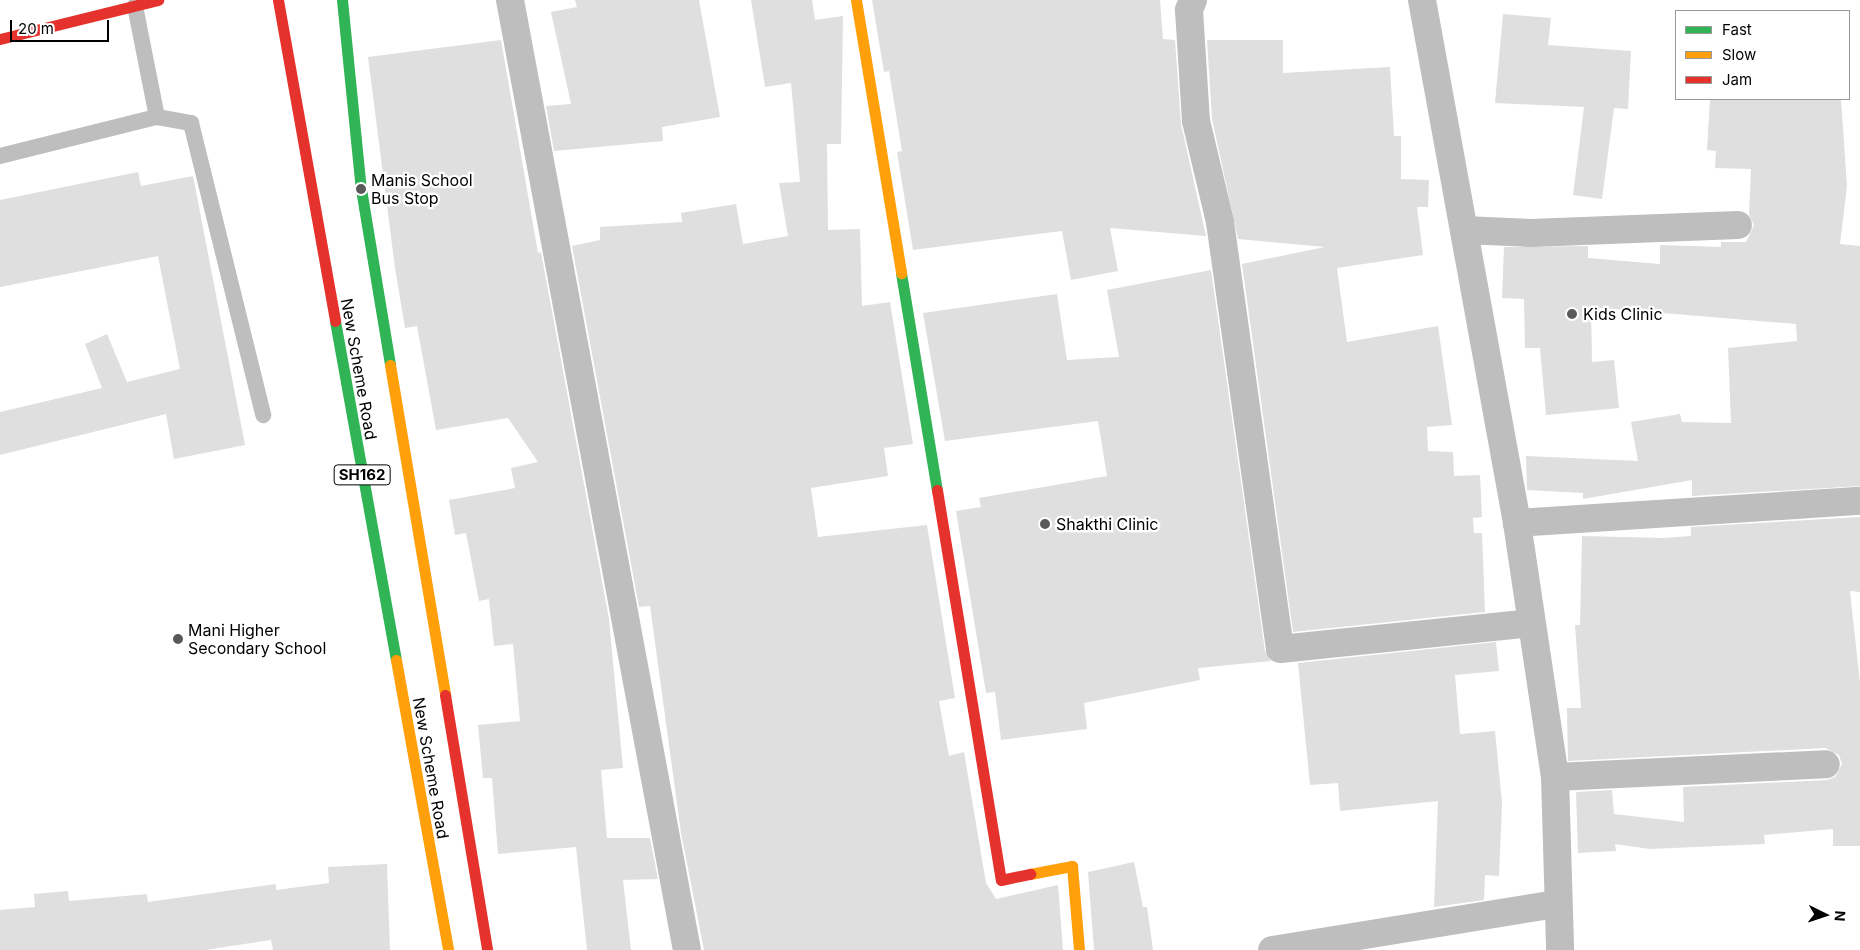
<!DOCTYPE html>
<style>
body{margin:0}
#map{position:relative;width:1860px;height:950px;overflow:hidden;background:#fff;font-family:Inter,sans-serif}
div>[style]{position:absolute}
[style*='--x']{left:calc(var(--x)*1px);top:calc(var(--y)*1px);width:calc(var(--w)*1px);rotate:calc(var(--a)*1deg)}
.building>*{inset:0;background:#dfdfdf}
.lane>*{height:16px;margin:-8px;padding:0 8px;transform-origin:8px;border-radius:8px;background:#bebebe}
.street>*{height:28px;margin:-14px;padding:0 14px;transform-origin:14px;border-radius:14px;background:#bebebe}
.fast>*{height:11px;margin:-5.5px;padding:0 5.5px;transform-origin:5.5px;border-radius:5.5px;background:#30b455}
.slow>*{height:11px;margin:-5.5px;padding:0 5.5px;transform-origin:5.5px;border-radius:5.5px;background:#ff9f0a}
.jam>*{height:11px;margin:-5.5px;padding:0 5.5px;transform-origin:5.5px;border-radius:5.5px;background:#e5322d}
.dots>*{width:14px;height:14px;translate:-50% -50%;box-sizing:border-box;border:2px solid #fff;border-radius:50%}
span{translate:-50% -50%;white-space:nowrap;text-align:center;line-height:1.15;-webkit-text-stroke:4.5px #fff;paint-order:stroke}
.shield-label span{padding:1px 4px;background:#fff;border:1px solid;border-radius:4px;-webkit-text-stroke-width:0}
.shield-label{font-size:15px;color:#000;font-weight:700}
.poi-label{font-size:16px;color:#000}
.left{translate:0 -50%;text-align:left}
.street-label{font-size:16px;color:#000}
.legend{position:absolute;left:1675px;top:10px;width:175px;height:90px;box-sizing:border-box;background:#fff;border:1px solid #999;margin:0;padding:6px 9px;list-style:none;font-size:15px;color:#000}
.legend li{display:flex;align-items:center;gap:10px;height:25px}
.legend b{width:25px;border:1px solid #999}
.north{position:absolute;left:1800px;top:890px;width:50px;height:50px;-webkit-text-stroke:4px #fff;paint-order:stroke;rotate:94deg;font-size:14px;font-weight:700;line-height:20px;text-align:center;color:#000}
.north::after{content:'';display:block;margin:auto;width:18px;height:22px;background:#000;clip-path:polygon(50% 0,100% 100%,50% 72%,0 100%)}
.scale{position:absolute;left:10px;top:20px;width:99px;height:22px;box-sizing:border-box;border:2px solid #000;border-top:0;padding-left:6px;font-size:15px;line-height:18px;white-space:nowrap;color:#000;-webkit-text-stroke:4px #fff;paint-order:stroke}
</style>
<div id="map">
<div class="building">
<i style="clip-path:polygon(575px 0,699px 0,720px 117px,662px 127px,663px 141px,554px 151px,546px 106px,571px 104px,551px 12px,577px 7px)"></i>
<i style="clip-path:polygon(751px 0,812px 0,815px 20px,843px 16px,841px 144px,827px 144px,828px 230px,860px 229px,862px 306px,890px 302px,913px 444px,884px 448px,888px 476px,811px 488px,818px 537px,927px 525px,955px 698px,939px 701px,949px 756px,964px 752px,986px 883px,996px 899px,1058px 885px,1063px 950px,704px 950px,681px 833px,650px 606px,639px 607px,572px 246px,600px 240px,600px 227px,682px 222px,681px 213px,736px 204px,743px 244px,788px 236px,779px 183px,800px 182px,791px 83px,765px 87px)"></i>
<i style="clip-path:polygon(872px 0,1160px 0,1163px 39px,1175px 40px,1181px 124px,1206px 236px,1110px 228px,1118px 271px,1071px 280px,1062px 231px,913px 250px,897px 152px,902px 151px,889px 71px,884px 72px)"></i>
<i style="clip-path:polygon(1503px 14px,1551px 18px,1548px 45px,1631px 51px,1628px 109px,1614px 108px,1602px 199px,1573px 195px,1584px 107px,1495px 103px)"></i>
<i style="clip-path:polygon(501px 40px,538px 253px,541px 252px,609px 619px,623px 768px,601px 770px,607px 838px,650px 838px,658px 879px,623px 880px,631px 950px,587px 950px,576px 847px,498px 854px,492px 778px,483px 778px,478px 725px,520px 721px,513px 644px,494px 646px,489px 599px,479px 601px,466px 533px,455px 535px,449px 500px,515px 488px,511px 468px,538px 462px,508px 418px,436px 430px,417px 326px,405px 328px,395px 268px,368px 57px)"></i>
<i style="clip-path:polygon(1207px 40px,1283px 40px,1283px 73px,1390px 67px,1394px 136px,1401px 136px,1401px 179px,1429px 180px,1428px 207px,1417px 207px,1423px 255px,1337px 268px,1347px 342px,1438px 326px,1452px 425px,1427px 427px,1428px 451px,1453px 452px,1454px 476px,1480px 475px,1482px 517px,1473px 518px,1474px 533px,1482px 533px,1485px 612px,1293px 632px,1242px 264px,1325px 247px,1238px 239px,1212px 119px)"></i>
<i style="clip-path:polygon(1710px 99px,1841px 99px,1847px 186px,1840px 244px,1860px 246px,1860px 486px,1692px 496px,1692px 480px,1583px 499px,1583px 493px,1527px 490px,1526px 456px,1638px 461px,1631px 422px,1680px 414px,1682px 422px,1731px 423px,1728px 348px,1797px 341px,1796px 324px,1591px 307px,1592px 362px,1614px 360px,1619px 408px,1546px 415px,1540px 348px,1525px 348px,1524px 299px,1502px 298px,1504px 247px,1588px 246px,1588px 258px,1660px 264px,1660px 245px,1721px 247px,1721px 242px,1746px 242px,1754px 225px,1749px 215px,1751px 169px,1715px 168px,1716px 151px,1707px 150px)"></i>
<i style="clip-path:polygon(138px 172px,141px 186px,193px 176px,245px 445px,174px 459px,166px 414px,0 455px,0 412px,102px 388px,85px 344px,107px 334px,127px 382px,180px 369px,158px 256px,0 287px,0 200px)"></i>
<i style="clip-path:polygon(1211px 270px,1265px 651px,1271px 661px,1198px 668px,1200px 680px,1084px 703px,1087px 729px,1001px 740px,995px 692px,986px 693px,956px 511px,981px 507px,979px 498px,1107px 476px,1098px 421px,945px 441px,923px 313px,1057px 294px,1067px 360px,1119px 357px,1107px 290px)"></i>
<i style="clip-path:polygon(1860px 517px,1860px 592px,1850px 591px,1860px 683px,1860px 846px,1833px 846px,1833px 829px,1764px 835px,1765px 844px,1650px 849px,1615px 844px,1616px 851px,1578px 853px,1576px 792px,1612px 790px,1614px 814px,1684px 822px,1683px 787px,1827px 780px,1835px 777px,1842px 764px,1839px 755px,1825px 748px,1568px 761px,1567px 708px,1581px 708px,1575px 625px,1580px 625px,1582px 536px,1663px 538px,1691px 536px,1691px 527px)"></i>
<i style="clip-path:polygon(1496px 642px,1499px 671px,1455px 675px,1460px 734px,1495px 731px,1502px 803px,1499px 876px,1485px 875px,1484px 900px,1434px 907px,1438px 801px,1340px 811px,1338px 783px,1310px 785px,1298px 663px)"></i>
<i style="clip-path:polygon(1134px 862px,1143px 907px,1147px 907px,1153px 950px,1094px 950px,1088px 872px)"></i>
<i style="clip-path:polygon(387px 864px,390px 950px,273px 950px,271px 940px,205px 950px,0 950px,0 910px,35px 907px,34px 894px,68px 891px,69px 901px,147px 894px,148px 902px,276px 884px,276px 890px,329px 883px,328px 867px)"></i>
</div>
<div class="lane">
<i style="--x:135;--y:6;--w:113;--a:78.8"></i>
<i style="--x:0;--y:156;--w:162;--a:-14"></i>
<i style="--x:157;--y:117;--w:35;--a:10"></i>
<i style="--x:191;--y:123;--w:301;--a:76.1"></i>
</div>
<div class="street">
<i style="--x:510;--y:0;--w:966;--a:79.45"></i>
<i style="--x:1193;--y:0;--w:11;--a:112"></i>
<i style="--x:1189;--y:10;--w:111;--a:86.4"></i>
<i style="--x:1196;--y:121;--w:104;--a:76.6"></i>
<i style="--x:1220;--y:222;--w:431;--a:82"></i>
<i style="--x:1280;--y:649;--w:252;--a:-5.9"></i>
<i style="--x:1422;--y:0;--w:532;--a:79.7"></i>
<i style="--x:1517;--y:523;--w:257;--a:81.5"></i>
<i style="--x:1555;--y:777;--w:173;--a:88.3"></i>
<i style="--x:1464;--y:230;--w:67;--a:2.6"></i>
<i style="--x:1531;--y:233;--w:207;--a:-2.2"></i>
<i style="--x:1517;--y:523;--w:344;--a:-3.7"></i>
<i style="--x:1555;--y:777;--w:271;--a:-2.7"></i>
<i style="--x:1272;--y:950;--w:288;--a:-9.2"></i>
</div>
<div class="fast">
<i style="--x:342;--y:0;--w:190;--a:84.3"></i>
<i style="--x:361;--y:189;--w:178;--a:80.6"></i>
<i style="--x:901;--y:273;--w:220;--a:80.6"></i>
<i style="--x:335;--y:321;--w:344;--a:79.8"></i>
</div>
<div class="slow">
<i style="--x:856;--y:0;--w:277;--a:80.6"></i>
<i style="--x:390;--y:365;--w:335;--a:80.5"></i>
<i style="--x:396;--y:660;--w:295;--a:79.8"></i>
<i style="--x:1030;--y:874;--w:43;--a:-10.8"></i>
<i style="--x:1072;--y:866;--w:84;--a:85.2"></i>
</div>
<div class="jam">
<i style="--x:278;--y:0;--w:326;--a:79.9"></i>
<i style="--x:0;--y:39;--w:163;--a:-13.9"></i>
<i style="--x:937;--y:490;--w:395;--a:80.7"></i>
<i style="--x:1001;--y:880;--w:30;--a:-12"></i>
<i style="--x:445;--y:695;--w:258;--a:80.6"></i>
</div>
<div class="dots">
<i style="left:361px;top:189px;background:#595959"></i>
<i style="left:1572px;top:314px;background:#595959"></i>
<i style="left:1045px;top:524px;background:#595959"></i>
<i style="left:178px;top:639px;background:#595959"></i>
</div>
<div class="shield-label">
<span style="left:362px;top:475px">SH162</span>
</div>
<div class="poi-label">
<span class="left" style="left:371px;top:189px">Manis School<br>Bus Stop</span>
<span class="left" style="left:1583px;top:314px">Kids Clinic</span>
<span class="left" style="left:1056px;top:524px">Shakthi Clinic</span>
<span class="left" style="left:188px;top:639px">Mani Higher<br>Secondary School</span>
</div>
<div class="street-label">
<span style="left:359px;top:369px;rotate:80deg">New Scheme Road</span>
<span style="left:431px;top:768px;rotate:80deg">New Scheme Road</span>
</div>
<ul class="legend">
<li><b style="height:6px;background:#30b455"></b>Fast</li>
<li><b style="height:6px;background:#ff9f0a"></b>Slow</li>
<li><b style="height:6px;background:#e5322d"></b>Jam</li>
</ul>
<div class="north">N</div>
<div class="scale">20 m</div>
</div>
